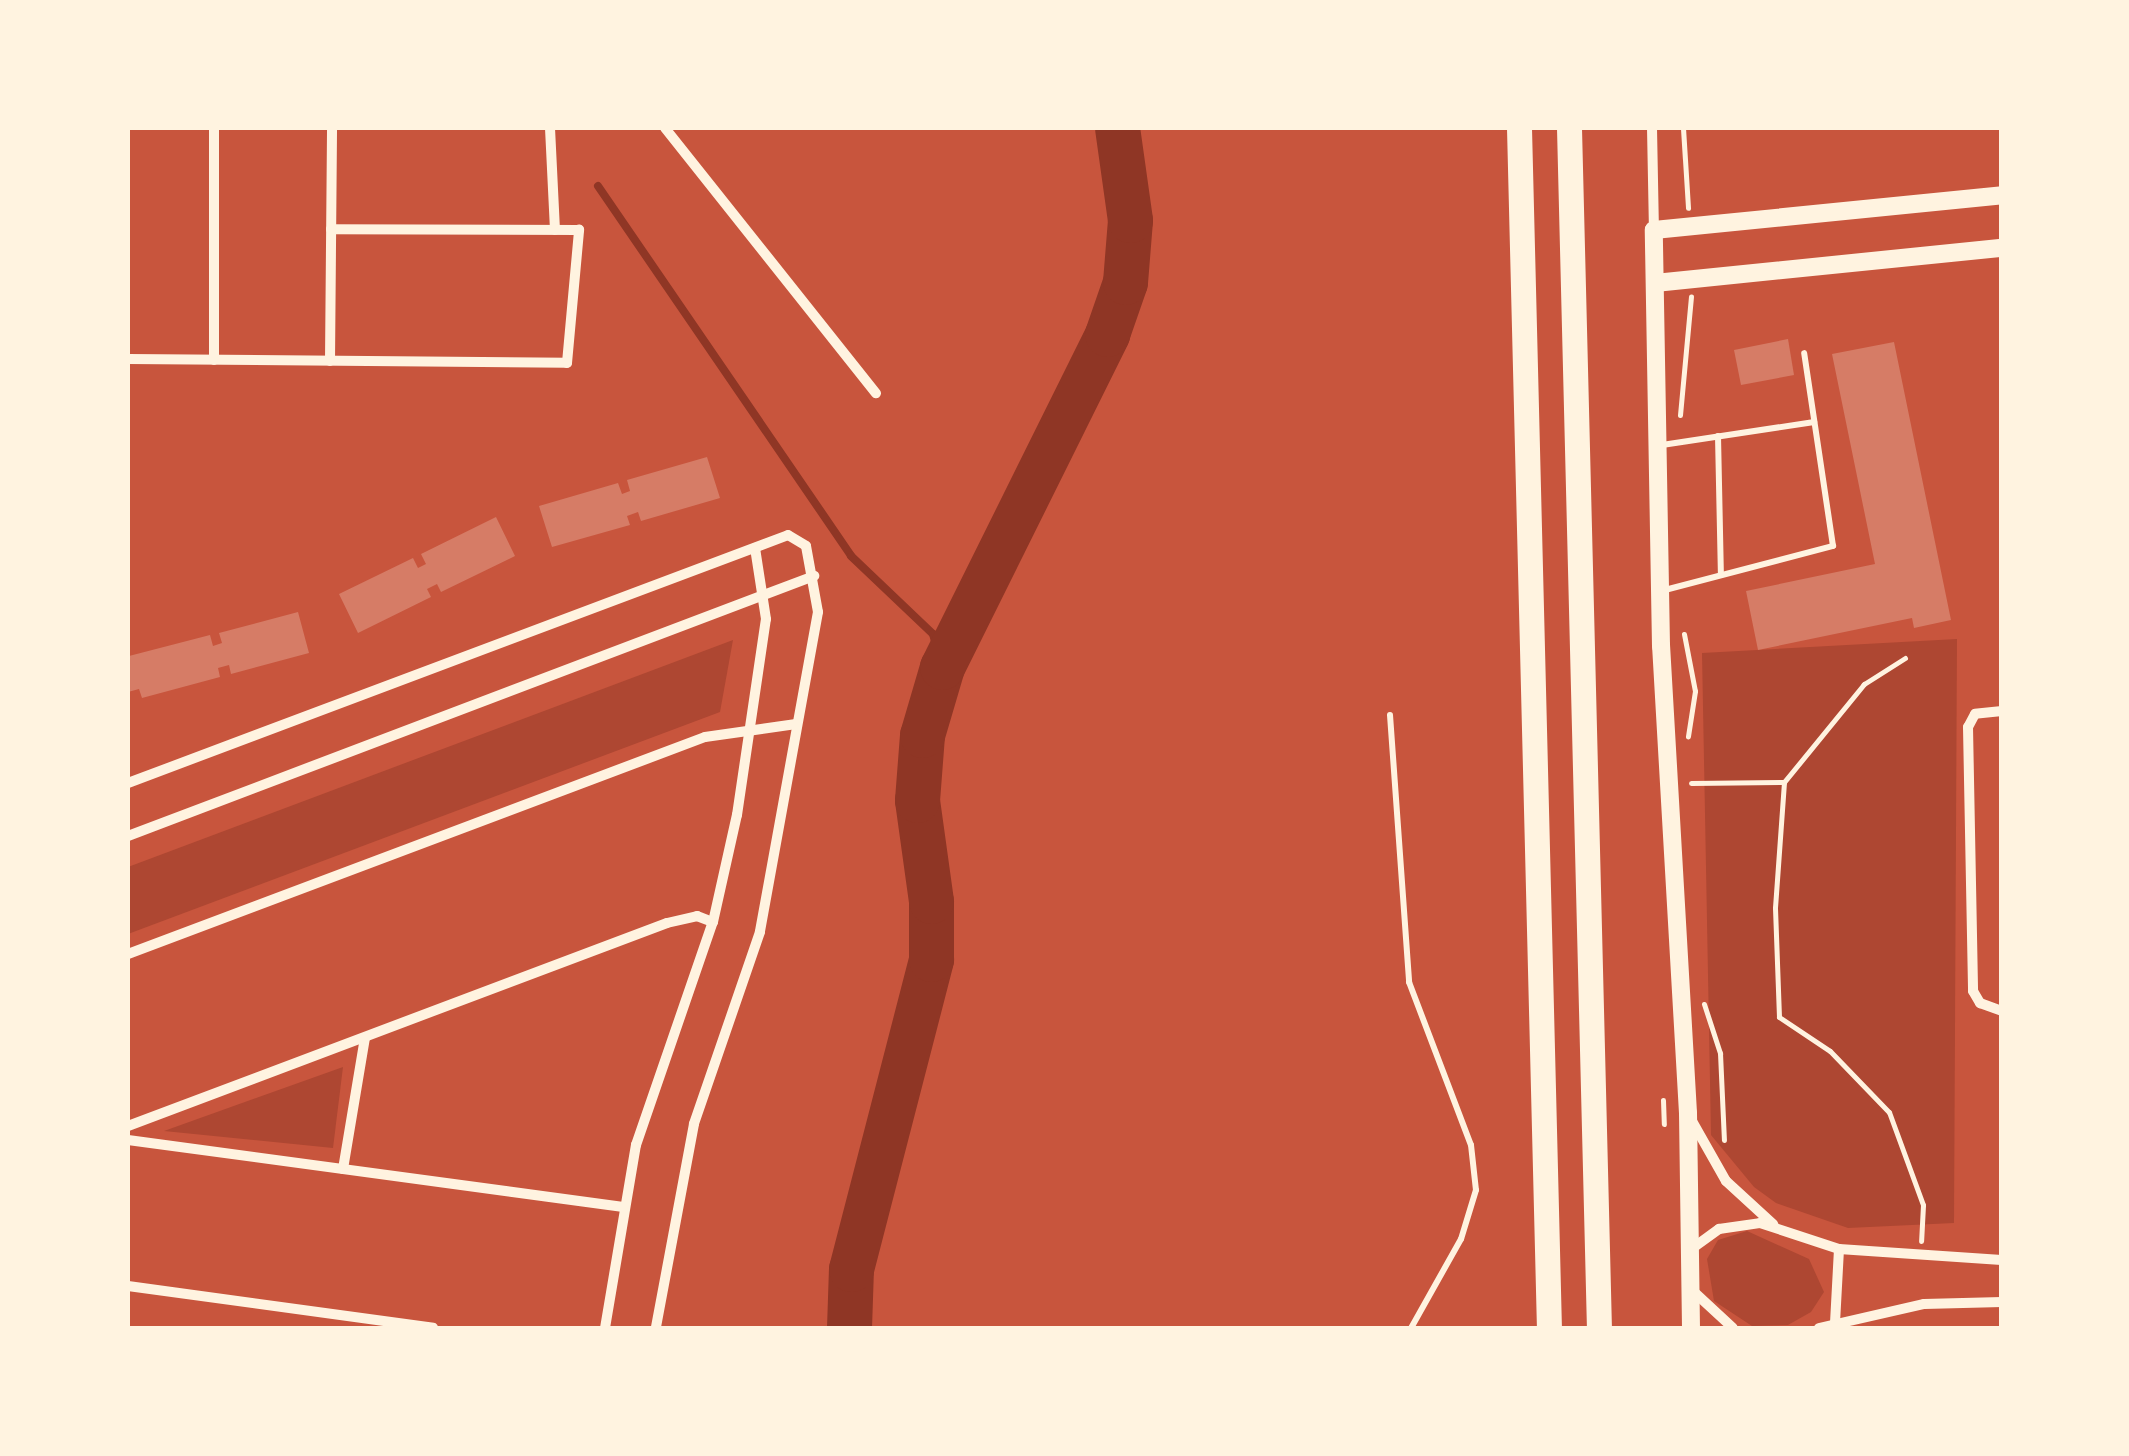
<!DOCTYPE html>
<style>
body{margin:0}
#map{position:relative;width:2129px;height:1456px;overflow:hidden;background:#c8553d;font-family:Montserrat,sans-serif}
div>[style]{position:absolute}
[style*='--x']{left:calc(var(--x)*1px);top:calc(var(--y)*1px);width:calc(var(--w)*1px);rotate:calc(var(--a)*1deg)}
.green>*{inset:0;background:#ae4732}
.stream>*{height:8px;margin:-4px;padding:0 4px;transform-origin:4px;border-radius:4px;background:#8f3625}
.river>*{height:45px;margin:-22.5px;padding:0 22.5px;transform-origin:22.5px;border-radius:22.5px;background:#8f3625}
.building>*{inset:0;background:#d67c66}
.path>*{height:5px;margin:-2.5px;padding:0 2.5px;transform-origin:2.5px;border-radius:2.5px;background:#fff3e0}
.service>*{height:6px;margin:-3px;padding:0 3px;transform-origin:3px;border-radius:3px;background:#fff3e0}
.minor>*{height:10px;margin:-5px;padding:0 5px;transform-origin:5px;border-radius:5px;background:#fff3e0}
.tertiary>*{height:18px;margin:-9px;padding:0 9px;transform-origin:9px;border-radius:9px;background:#fff3e0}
.motorway>*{height:25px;margin:-12.5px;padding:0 12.5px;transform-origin:12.5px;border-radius:12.5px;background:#fff3e0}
span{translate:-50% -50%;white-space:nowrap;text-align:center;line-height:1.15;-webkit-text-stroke:9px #fff3e0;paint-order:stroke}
.frame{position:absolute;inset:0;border:130px solid #fff3e0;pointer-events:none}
</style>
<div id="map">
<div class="green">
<i style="clip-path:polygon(1957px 639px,1954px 1223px,1848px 1228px,1776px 1203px,1754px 1187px,1711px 1135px,1702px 653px)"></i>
<i style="clip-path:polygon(733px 640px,720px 712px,128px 934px,128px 867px)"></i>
<i style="clip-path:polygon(343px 1067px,333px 1148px,164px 1131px)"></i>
<i style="clip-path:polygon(1747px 1231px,1809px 1259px,1824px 1292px,1811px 1312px,1788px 1325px,1752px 1326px,1714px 1301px,1707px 1259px,1718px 1240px)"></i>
</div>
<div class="stream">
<i style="--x:598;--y:186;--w:448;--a:55.6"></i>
<i style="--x:851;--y:556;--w:113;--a:43.6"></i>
<i style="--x:933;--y:634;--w:34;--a:75"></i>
</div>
<div class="river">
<i style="--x:849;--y:1328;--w:59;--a:-88.1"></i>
<i style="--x:851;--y:1269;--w:320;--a:-75.5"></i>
<i style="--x:931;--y:959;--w:58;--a:-90"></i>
<i style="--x:931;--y:901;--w:102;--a:-97.9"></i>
<i style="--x:917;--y:800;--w:65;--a:-85.6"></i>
<i style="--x:922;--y:735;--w:71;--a:-73.6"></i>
<i style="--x:942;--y:667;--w:372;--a:-63.6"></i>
<i style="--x:1107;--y:334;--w:55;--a:-70.9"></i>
<i style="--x:1125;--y:282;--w:62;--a:-85.4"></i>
<i style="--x:1130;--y:220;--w:93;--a:-98"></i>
</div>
<div class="building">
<i style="clip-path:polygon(1788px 339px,1794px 375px,1741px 385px,1734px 350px)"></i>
<i style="clip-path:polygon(1894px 342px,1951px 620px,1914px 628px,1912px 618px,1758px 650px,1746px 591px,1875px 564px,1832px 354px)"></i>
<i style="clip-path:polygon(707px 457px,720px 498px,641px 521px,638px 512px,627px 516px,630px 525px,552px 547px,539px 506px,618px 483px,622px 494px,630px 491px,627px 480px)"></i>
<i style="clip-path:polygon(496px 517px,515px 556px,441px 592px,437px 584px,427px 589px,431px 597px,358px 633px,339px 594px,413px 558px,418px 568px,426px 564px,421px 554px)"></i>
<i style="clip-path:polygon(298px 612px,309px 653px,231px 674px,229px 665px,218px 668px,220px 677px,142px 698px,139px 689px,128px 692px,129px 656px,210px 635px,213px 646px,222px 643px,219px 633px)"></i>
</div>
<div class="path">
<i style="--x:1683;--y:128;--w:80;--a:86.4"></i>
<i style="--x:1680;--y:415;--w:119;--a:-84.7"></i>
<i style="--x:1684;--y:634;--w:58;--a:79.1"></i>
<i style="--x:1695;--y:691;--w:46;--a:98.8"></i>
<i style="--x:1905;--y:658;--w:49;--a:147.6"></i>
<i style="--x:1864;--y:684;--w:127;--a:129.2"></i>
<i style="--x:1784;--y:782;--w:126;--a:94.1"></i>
<i style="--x:1775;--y:908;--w:109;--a:87.9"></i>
<i style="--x:1779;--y:1017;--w:61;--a:33.7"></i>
<i style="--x:1830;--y:1051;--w:85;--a:46"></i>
<i style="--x:1889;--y:1112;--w:99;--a:69.9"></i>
<i style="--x:1923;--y:1205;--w:36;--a:93"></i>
<i style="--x:1691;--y:783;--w:93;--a:-0.6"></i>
<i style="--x:1704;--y:1004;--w:52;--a:71.9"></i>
<i style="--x:1720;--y:1053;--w:87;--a:87.4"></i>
<i style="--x:1663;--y:1100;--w:24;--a:88"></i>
</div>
<div class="service">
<i style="--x:1718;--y:436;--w:139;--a:88.8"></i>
<i style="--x:1662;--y:445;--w:154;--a:-8.6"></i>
<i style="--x:1661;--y:591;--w:178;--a:-14.7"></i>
<i style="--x:1833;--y:546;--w:195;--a:-98.5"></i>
<i style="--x:1390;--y:715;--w:268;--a:85.9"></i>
<i style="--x:1409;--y:982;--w:174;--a:69.2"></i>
<i style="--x:1471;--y:1145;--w:45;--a:83.7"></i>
<i style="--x:1476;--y:1190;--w:51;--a:107"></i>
<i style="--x:1461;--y:1239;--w:102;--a:119.3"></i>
</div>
<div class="minor">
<i style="--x:550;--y:128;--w:102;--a:87.2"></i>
<i style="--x:665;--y:128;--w:339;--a:51.5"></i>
<i style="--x:1652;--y:128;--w:102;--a:88.9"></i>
<i style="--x:128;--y:359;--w:439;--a:0.5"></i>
<i style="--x:567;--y:363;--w:134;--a:-84.8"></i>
<i style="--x:579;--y:230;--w:248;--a:-179.8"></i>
<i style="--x:214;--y:360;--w:232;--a:-90"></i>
<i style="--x:330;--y:361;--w:233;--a:-89.5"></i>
<i style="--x:2002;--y:711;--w:27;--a:174"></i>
<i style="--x:1975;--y:714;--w:15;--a:118"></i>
<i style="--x:1968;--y:727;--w:264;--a:88.9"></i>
<i style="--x:1973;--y:991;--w:14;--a:60"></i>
<i style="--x:1980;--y:1003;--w:23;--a:20"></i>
<i style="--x:128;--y:783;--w:705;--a:-20.59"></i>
<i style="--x:788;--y:535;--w:21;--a:31"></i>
<i style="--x:806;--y:546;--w:67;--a:79.7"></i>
<i style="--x:818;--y:612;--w:325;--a:100.3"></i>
<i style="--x:760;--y:932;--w:203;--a:109"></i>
<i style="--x:694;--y:1124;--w:208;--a:100.6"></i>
<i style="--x:128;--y:836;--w:734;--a:-20.76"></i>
<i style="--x:128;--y:954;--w:616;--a:-20.61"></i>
<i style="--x:705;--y:737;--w:92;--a:-8.1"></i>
<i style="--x:1692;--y:1121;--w:69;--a:60.5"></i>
<i style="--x:1726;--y:1181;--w:64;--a:42.5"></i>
<i style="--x:128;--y:1126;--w:576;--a:-20.64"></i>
<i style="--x:667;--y:923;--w:31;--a:-13"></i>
<i style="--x:697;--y:916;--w:17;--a:21"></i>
<i style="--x:128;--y:1140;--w:498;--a:7.7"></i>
<i style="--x:343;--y:1169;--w:133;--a:-80.5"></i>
<i style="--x:1690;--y:1250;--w:36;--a:-36"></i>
<i style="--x:1719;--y:1229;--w:41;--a:-8.3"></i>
<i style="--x:1760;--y:1223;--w:83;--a:18.2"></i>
<i style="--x:1839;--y:1249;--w:163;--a:3.9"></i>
<i style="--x:128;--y:1286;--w:308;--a:7.8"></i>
<i style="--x:1693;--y:1291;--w:54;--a:42.8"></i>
<i style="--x:1835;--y:1323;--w:74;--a:-86.9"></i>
<i style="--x:605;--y:1328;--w:186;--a:-80.4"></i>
<i style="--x:636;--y:1145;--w:236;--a:-71"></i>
<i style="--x:713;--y:922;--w:110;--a:-77.4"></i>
<i style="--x:737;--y:815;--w:198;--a:-81.6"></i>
<i style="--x:766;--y:619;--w:72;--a:-98.8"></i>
<i style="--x:1819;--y:1328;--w:108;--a:-12.9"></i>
<i style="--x:1924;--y:1304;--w:78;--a:-1.5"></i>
</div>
<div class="tertiary">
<i style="--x:1655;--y:283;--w:349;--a:-5.8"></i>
<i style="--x:1691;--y:1328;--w:215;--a:-90.8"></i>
<i style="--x:1688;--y:1113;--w:468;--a:-93.3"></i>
<i style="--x:1661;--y:646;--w:416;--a:-91"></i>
<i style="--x:1654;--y:230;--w:350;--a:-5.7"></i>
</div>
<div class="motorway">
<i style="--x:1519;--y:128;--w:1200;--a:88.57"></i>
<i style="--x:1569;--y:128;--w:1200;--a:88.57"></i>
</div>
<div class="frame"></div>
</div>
